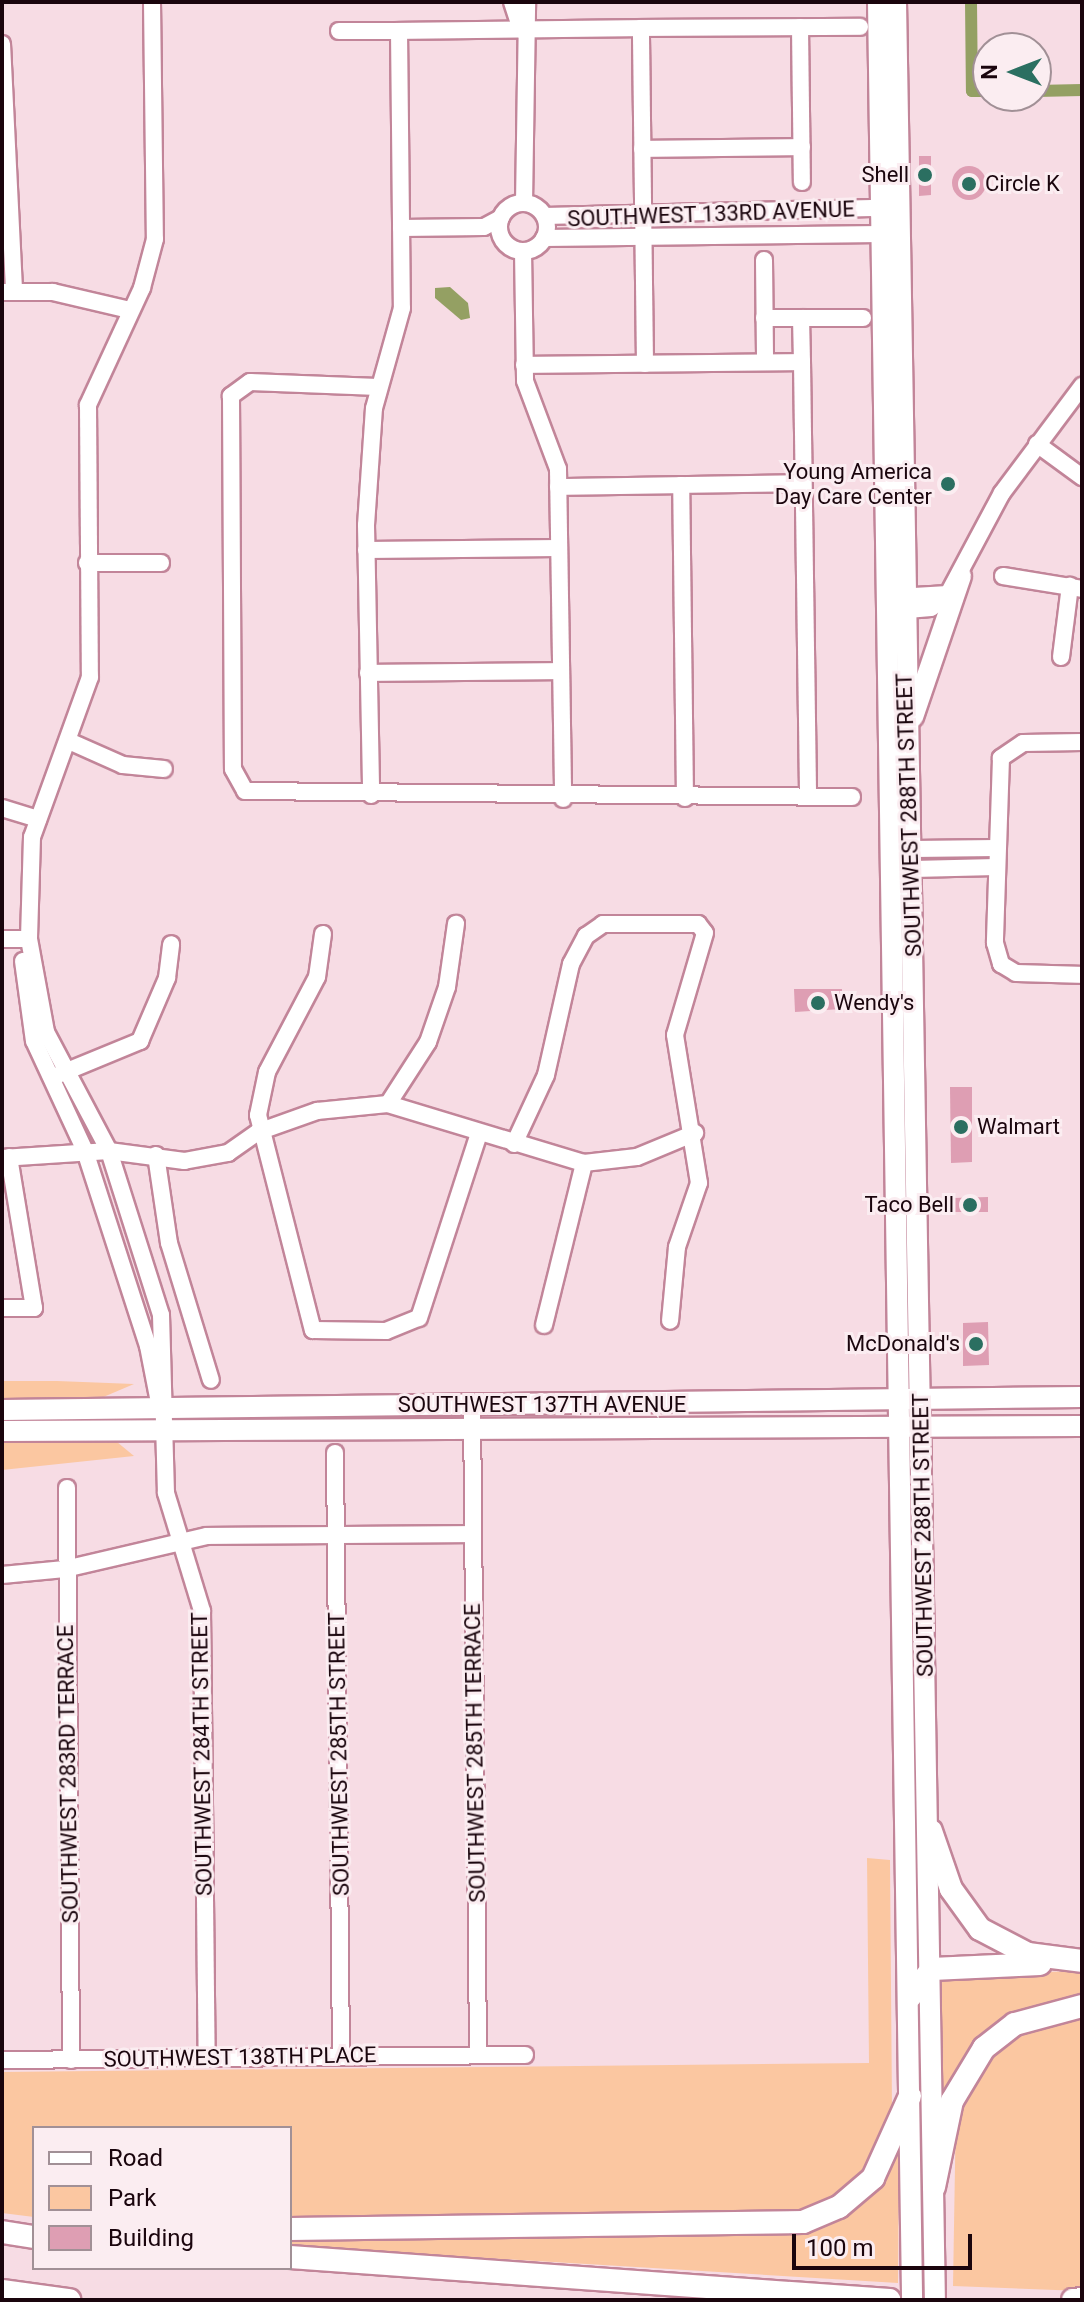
<!DOCTYPE html>
<style>
body{margin:0}
#map{position:relative;width:1084px;height:2302px;overflow:hidden;background:#f7dce4;font-family:Roboto,sans-serif}
div>[style]{position:absolute}
[style*='--x']{left:calc(var(--x)*1px);top:calc(var(--y)*1px);width:calc(var(--w)*1px);rotate:calc(var(--a)*1deg)}
.green>*{inset:0;background:#fbc7a1}
.water>*{inset:0;background:#94a063}
.canal>*{height:12px;margin:-6px;padding:0 6px;transform-origin:6px;border-radius:6px;background:#94a063}
.building>*{inset:0;background:#de9eb3}
.round{border-radius:50%}
.roads{filter:drop-shadow(2px 0 #c28599) drop-shadow(-2px 0 #c28599) drop-shadow(0 2px #c28599) drop-shadow(0 -2px #c28599)}
.minor>*{height:16px;margin:-8px;padding:0 8px;transform-origin:8px;border-radius:8px;background:#fff}
.minor>.ring{margin:-8px;padding:0;box-sizing:content-box;background:none;border:16px solid #fff;border-radius:50%}
.major>*{height:20px;margin:-10px;padding:0 10px;transform-origin:10px;border-radius:10px;background:#fff}
.highway>*{height:22px;margin:-11px;padding:0 11px;transform-origin:11px;border-radius:11px;background:#fff}
.dots>*{width:22px;height:22px;translate:-50% -50%;box-sizing:border-box;border:4px solid #fbedf1;border-radius:50%}
span{translate:-50% -50%;white-space:nowrap;text-align:center;line-height:1.15;-webkit-text-stroke:6px #fbedf1;paint-order:stroke}
.poi-label{font-size:22px;color:#1a050d}
.right{translate:-100% -50%;text-align:right}
.left{translate:0 -50%;text-align:left}
.street-label{font-size:22px;color:#1a050d}
.frame{position:absolute;inset:0;border:4px solid #1a050d;pointer-events:none}
.legend{position:absolute;left:32px;top:2126px;width:260px;height:144px;box-sizing:border-box;background:#fbedf1;border:2px solid #a19096;margin:0;padding:10px 14px;list-style:none;font-size:24px;color:#1a050d}
.legend li{display:flex;align-items:center;gap:16px;height:40px}
.legend b{width:40px;border:2px solid #a19096}
.north{position:absolute;left:972px;top:32px;width:80px;height:80px;box-sizing:border-box;background:#fbedf1;border:2px solid #a19096;border-radius:50%;rotate:270deg;font-size:22px;font-weight:700;line-height:32px;text-align:center;color:#1a050d}
.north::after{content:'';display:block;margin:auto;width:28px;height:36px;background:#2b6f61;clip-path:polygon(50% 0,100% 100%,50% 72%,0 100%)}
.scale{position:absolute;left:792px;top:2234px;width:180px;height:36px;box-sizing:border-box;border:4px solid #1a050d;border-top:0;padding-left:10px;font-size:24px;line-height:28px;white-space:nowrap;color:#1a050d;-webkit-text-stroke:6px #fbedf1;paint-order:stroke}
</style>
<div id="map">
<div class="green">
<i style="clip-path:polygon(2px 1381px,57px 1381px,134px 1384px,94px 1401px,2px 1402px)"></i>
<i style="clip-path:polygon(111px 1437px,134px 1456px,2px 1470px,2px 1438px)"></i>
<i style="clip-path:polygon(867px 1858px,890px 1860px,892px 2108px,872px 2167px,816px 2212px,290px 2222px,290px 2128px,34px 2128px,34px 2217px,2px 2213px,2px 2072px,869px 2063px)"></i>
<i style="clip-path:polygon(1082px 1971px,1082px 2000px,1036px 2009px,943px 2102px,940px 1975px)"></i>
<i style="clip-path:polygon(1082px 2012px,1082px 2291px,953px 2286px,956px 2106px,1004px 2039px)"></i>
<i style="clip-path:polygon(899px 2151px,898px 2283px,290px 2246px,290px 2234px,785px 2233px)"></i>
</div>
<div class="water">
<i style="clip-path:polygon(450px 287px,468px 303px,470px 318px,461px 320px,435px 298px,435px 288px)"></i>
</div>
<div class="canal">
<i style="--x:971;--y:2;--w:89;--a:89.4"></i>
<i style="--x:972;--y:91;--w:16;--a:0"></i>
<i style="--x:1036;--y:91;--w:46;--a:-1.2"></i>
</div>
<div class="building">
<i style="clip-path:polygon(919px 156px,931px 156px,931px 195px,919px 196px)"></i>
<i class="round" style="left:952px;top:166px;width:34px;height:34px"></i>
<i style="clip-path:polygon(794px 989px,842px 989px,842px 1009px,795px 1012px)"></i>
<i style="clip-path:polygon(950px 1087px,972px 1087px,972px 1162px,951px 1163px)"></i>
<i style="clip-path:polygon(988px 1197px,988px 1212px,953px 1212px,953px 1198px)"></i>
<i style="clip-path:polygon(988px 1322px,989px 1365px,963px 1366px,963px 1323px)"></i>
</div>
<div class="roads">
<div class="minor">
<i style="--x:152;--y:2;--w:237;--a:89.3"></i>
<i style="--x:155;--y:239;--w:51;--a:104.9"></i>
<i style="--x:142;--y:288;--w:129;--a:114.8"></i>
<i style="--x:88;--y:405;--w:272;--a:89.6"></i>
<i style="--x:90;--y:677;--w:170;--a:109.9"></i>
<i style="--x:32;--y:837;--w:102;--a:91.7"></i>
<i style="--x:29;--y:939;--w:95;--a:79.6"></i>
<i style="--x:46;--y:1032;--w:135;--a:62.1"></i>
<i style="--x:109;--y:1151;--w:172;--a:72.4"></i>
<i style="--x:161;--y:1315;--w:178;--a:88.4"></i>
<i style="--x:166;--y:1493;--w:123;--a:73"></i>
<i style="--x:202;--y:1611;--w:446;--a:89.4"></i>
<i style="--x:512;--y:2;--w:29;--a:72"></i>
<i style="--x:800;--y:27;--w:155;--a:89.3"></i>
<i style="--x:339;--y:31;--w:60;--a:0"></i>
<i style="--x:399;--y:31;--w:277;--a:89.4"></i>
<i style="--x:402;--y:308;--w:104;--a:105.6"></i>
<i style="--x:374;--y:408;--w:117;--a:93.9"></i>
<i style="--x:366;--y:525;--w:270;--a:88.9"></i>
<i style="--x:399;--y:31;--w:242;--a:-0.7"></i>
<i style="--x:2;--y:44;--w:248;--a:87.2"></i>
<i style="--x:642;--y:149;--w:160;--a:-0.7"></i>
<i style="--x:524;--y:203;--w:201;--a:-89.1"></i>
<i class="ring" style="left:499px;top:203px;width:32px;height:32px"></i>
<i style="--x:545;--y:216;--w:327;--a:-1.4"></i>
<i style="--x:872;--y:208;--w:17;--a:21"></i>
<i style="--x:401;--y:228;--w:83;--a:-0.7"></i>
<i style="--x:484;--y:227;--w:19;--a:-28"></i>
<i style="--x:544;--y:238;--w:337;--a:-0.7"></i>
<i style="--x:881;--y:234;--w:12;--a:-31"></i>
<i style="--x:523;--y:251;--w:130;--a:89.1"></i>
<i style="--x:525;--y:381;--w:94;--a:69.4"></i>
<i style="--x:558;--y:469;--w:330;--a:89.1"></i>
<i style="--x:764;--y:260;--w:102;--a:89.4"></i>
<i style="--x:2;--y:292;--w:51;--a:0"></i>
<i style="--x:53;--y:292;--w:79;--a:13.2"></i>
<i style="--x:764;--y:318;--w:99;--a:0"></i>
<i style="--x:802;--y:362;--w:435;--a:89.2"></i>
<i style="--x:645;--y:364;--w:336;--a:-90.7"></i>
<i style="--x:641;--y:28;--w:219;--a:-0.3"></i>
<i style="--x:524;--y:365;--w:278;--a:-0.6"></i>
<i style="--x:802;--y:362;--w:44;--a:-91.3"></i>
<i style="--x:378;--y:387;--w:128;--a:-177.8"></i>
<i style="--x:250;--y:382;--w:24;--a:144"></i>
<i style="--x:231;--y:396;--w:373;--a:89.7"></i>
<i style="--x:233;--y:769;--w:25;--a:61"></i>
<i style="--x:245;--y:791;--w:607;--a:0.57"></i>
<i style="--x:1037;--y:444;--w:56;--a:36.3"></i>
<i style="--x:558;--y:487;--w:123;--a:-0.9"></i>
<i style="--x:366;--y:550;--w:193;--a:-0.6"></i>
<i style="--x:87;--y:563;--w:74;--a:0"></i>
<i style="--x:1003;--y:576;--w:80;--a:9.3"></i>
<i style="--x:897;--y:597;--w:51;--a:-3.4"></i>
<i style="--x:896;--y:611;--w:35;--a:-5"></i>
<i style="--x:931;--y:608;--w:22;--a:-39"></i>
<i style="--x:948;--y:594;--w:115;--a:-61.9"></i>
<i style="--x:1002;--y:493;--w:134;--a:-53.2"></i>
<i style="--x:1061;--y:657;--w:72;--a:-82.8"></i>
<i style="--x:368;--y:673;--w:193;--a:-0.6"></i>
<i style="--x:71;--y:742;--w:57;--a:23.9"></i>
<i style="--x:123;--y:765;--w:41;--a:5.6"></i>
<i style="--x:1082;--y:742;--w:59;--a:179"></i>
<i style="--x:1023;--y:743;--w:27;--a:146"></i>
<i style="--x:1001;--y:758;--w:185;--a:91.9"></i>
<i style="--x:995;--y:943;--w:22;--a:74"></i>
<i style="--x:1001;--y:964;--w:17;--a:31"></i>
<i style="--x:1016;--y:973;--w:66;--a:1.7"></i>
<i style="--x:685;--y:798;--w:313;--a:-90.7"></i>
<i style="--x:681;--y:485;--w:122;--a:-0.9"></i>
<i style="--x:2;--y:808;--w:38;--a:17"></i>
<i style="--x:913;--y:849;--w:83;--a:-0.7"></i>
<i style="--x:913;--y:869;--w:83;--a:-1.4"></i>
<i style="--x:323;--y:934;--w:43;--a:97.9"></i>
<i style="--x:317;--y:977;--w:107;--a:117.8"></i>
<i style="--x:267;--y:1072;--w:44;--a:101.8"></i>
<i style="--x:258;--y:1115;--w:222;--a:75.7"></i>
<i style="--x:313;--y:1330;--w:73;--a:0.8"></i>
<i style="--x:386;--y:1331;--w:35;--a:-22"></i>
<i style="--x:419;--y:1318;--w:191;--a:-72"></i>
<i style="--x:2;--y:939;--w:27;--a:0"></i>
<i style="--x:23;--y:961;--w:81;--a:82.2"></i>
<i style="--x:34;--y:1041;--w:121;--a:65.1"></i>
<i style="--x:85;--y:1151;--w:205;--a:72.1"></i>
<i style="--x:148;--y:1346;--w:63;--a:79"></i>
<i style="--x:60;--y:1074;--w:87;--a:-22.4"></i>
<i style="--x:140;--y:1041;--w:69;--a:-66.8"></i>
<i style="--x:167;--y:978;--w:34;--a:-83"></i>
<i style="--x:388;--y:1104;--w:74;--a:-57.2"></i>
<i style="--x:428;--y:1042;--w:58;--a:-70.9"></i>
<i style="--x:447;--y:987;--w:64;--a:-81.9"></i>
<i style="--x:514;--y:1144;--w:76;--a:-65.1"></i>
<i style="--x:546;--y:1075;--w:114;--a:-77.3"></i>
<i style="--x:571;--y:964;--w:32;--a:-62"></i>
<i style="--x:586;--y:936;--w:21;--a:-35"></i>
<i style="--x:603;--y:924;--w:95;--a:0"></i>
<i style="--x:698;--y:924;--w:11;--a:52"></i>
<i style="--x:705;--y:933;--w:106;--a:106.4"></i>
<i style="--x:675;--y:1035;--w:150;--a:80.8"></i>
<i style="--x:699;--y:1183;--w:68;--a:109"></i>
<i style="--x:677;--y:1247;--w:74;--a:95.4"></i>
<i style="--x:156;--y:1155;--w:89;--a:81.6"></i>
<i style="--x:169;--y:1243;--w:143;--a:73"></i>
<i style="--x:2;--y:1158;--w:107;--a:-3.7"></i>
<i style="--x:109;--y:1151;--w:76;--a:7.6"></i>
<i style="--x:184;--y:1161;--w:45;--a:-10.3"></i>
<i style="--x:228;--y:1153;--w:37;--a:-35"></i>
<i style="--x:258;--y:1132;--w:63;--a:-19.6"></i>
<i style="--x:317;--y:1111;--w:71;--a:-5.6"></i>
<i style="--x:388;--y:1104;--w:205;--a:16.8"></i>
<i style="--x:584;--y:1163;--w:53;--a:-6.5"></i>
<i style="--x:637;--y:1157;--w:63;--a:-22.5"></i>
<i style="--x:2;--y:1308;--w:32;--a:0"></i>
<i style="--x:34;--y:1308;--w:153;--a:-99.4"></i>
<i style="--x:544;--y:1325;--w:167;--a:-76.1"></i>
<i style="--x:472;--y:1405;--w:649;--a:89.47"></i>
<i style="--x:335;--y:1453;--w:603;--a:89.43"></i>
<i style="--x:67;--y:1488;--w:572;--a:89.6"></i>
<i style="--x:2;--y:1575;--w:63;--a:-5.4"></i>
<i style="--x:65;--y:1569;--w:146;--a:-13.1"></i>
<i style="--x:207;--y:1536;--w:266;--a:-0.4"></i>
<i style="--x:2;--y:2060;--w:523;--a:-0.55"></i>
</div>
<div class="major">
<i style="--x:878;--y:2;--w:2298;--a:89.15"></i>
<i style="--x:896;--y:2;--w:2298;--a:89.03"></i>
<i style="--x:913;--y:717;--w:149;--a:-71.2"></i>
<i style="--x:2;--y:1410;--w:1080;--a:-0.69"></i>
<i style="--x:2;--y:1431;--w:1080;--a:-0.27"></i>
</div>
<div class="highway">
<i style="--x:931;--y:1831;--w:61;--a:71"></i>
<i style="--x:951;--y:1889;--w:49;--a:54.1"></i>
<i style="--x:980;--y:1929;--w:54;--a:27.5"></i>
<i style="--x:1028;--y:1954;--w:54;--a:7.4"></i>
<i style="--x:910;--y:1997;--w:36;--a:-52"></i>
<i style="--x:932;--y:1969;--w:108;--a:-2.7"></i>
<i style="--x:934;--y:2187;--w:88;--a:-78.2"></i>
<i style="--x:952;--y:2101;--w:62;--a:-58.9"></i>
<i style="--x:984;--y:2048;--w:39;--a:-38"></i>
<i style="--x:1015;--y:2024;--w:69;--a:-15"></i>
<i style="--x:290;--y:2229;--w:513;--a:-0.78"></i>
<i style="--x:803;--y:2222;--w:39;--a:-23"></i>
<i style="--x:839;--y:2207;--w:45;--a:-40.5"></i>
<i style="--x:873;--y:2178;--w:90;--a:-65.7"></i>
<i style="--x:2;--y:2232;--w:32;--a:9"></i>
<i style="--x:290;--y:2257;--w:601;--a:4.11"></i>
<i style="--x:2;--y:2291;--w:68;--a:7.7"></i>
<i style="--x:1073;--y:2300;--w:9;--a:-6"></i>
</div>
</div>
<div class="dots">
<i style="left:925px;top:175px;background:#2b6f61"></i>
<i style="left:969px;top:184px;background:#2b6f61"></i>
<i style="left:948px;top:484px;background:#2b6f61"></i>
<i style="left:818px;top:1003px;background:#2b6f61"></i>
<i style="left:961px;top:1127px;background:#2b6f61"></i>
<i style="left:970px;top:1205px;background:#2b6f61"></i>
<i style="left:976px;top:1344px;background:#2b6f61"></i>
</div>
<div class="poi-label">
<span class="right" style="left:909px;top:175px">Shell</span>
<span class="left" style="left:985px;top:184px">Circle K</span>
<span class="right" style="left:932px;top:484px">Young America<br>Day Care Center</span>
<span class="left" style="left:834px;top:1003px">Wendy's</span>
<span class="left" style="left:977px;top:1127px">Walmart</span>
<span class="right" style="left:954px;top:1205px">Taco Bell</span>
<span class="right" style="left:960px;top:1344px">McDonald's</span>
</div>
<div class="street-label">
<span style="left:711px;top:214px;rotate:-2deg">SOUTHWEST 133RD AVENUE</span>
<span style="left:909px;top:815px;rotate:-92deg">SOUTHWEST 288TH STREET</span>
<span style="left:542px;top:1405px">SOUTHWEST 137TH AVENUE</span>
<span style="left:923px;top:1535px;rotate:-91deg">SOUTHWEST 288TH STREET</span>
<span style="left:475px;top:1753px;rotate:-91deg">SOUTHWEST 285TH TERRACE</span>
<span style="left:202px;top:1754px;rotate:-91deg">SOUTHWEST 284TH STREET</span>
<span style="left:339px;top:1754px;rotate:-91deg">SOUTHWEST 285TH STREET</span>
<span style="left:68px;top:1774px;rotate:-91deg">SOUTHWEST 283RD TERRACE</span>
<span style="left:240px;top:2057px;rotate:-1deg">SOUTHWEST 138TH PLACE</span>
</div>
<div class="frame"></div>
<ul class="legend">
<li><b style="height:10px;background:#fff"></b>Road</li>
<li><b style="height:22px;background:#fbc7a1"></b>Park</li>
<li><b style="height:22px;background:#de9eb3"></b>Building</li>
</ul>
<div class="north">N</div>
<div class="scale">100 m</div>
</div>
